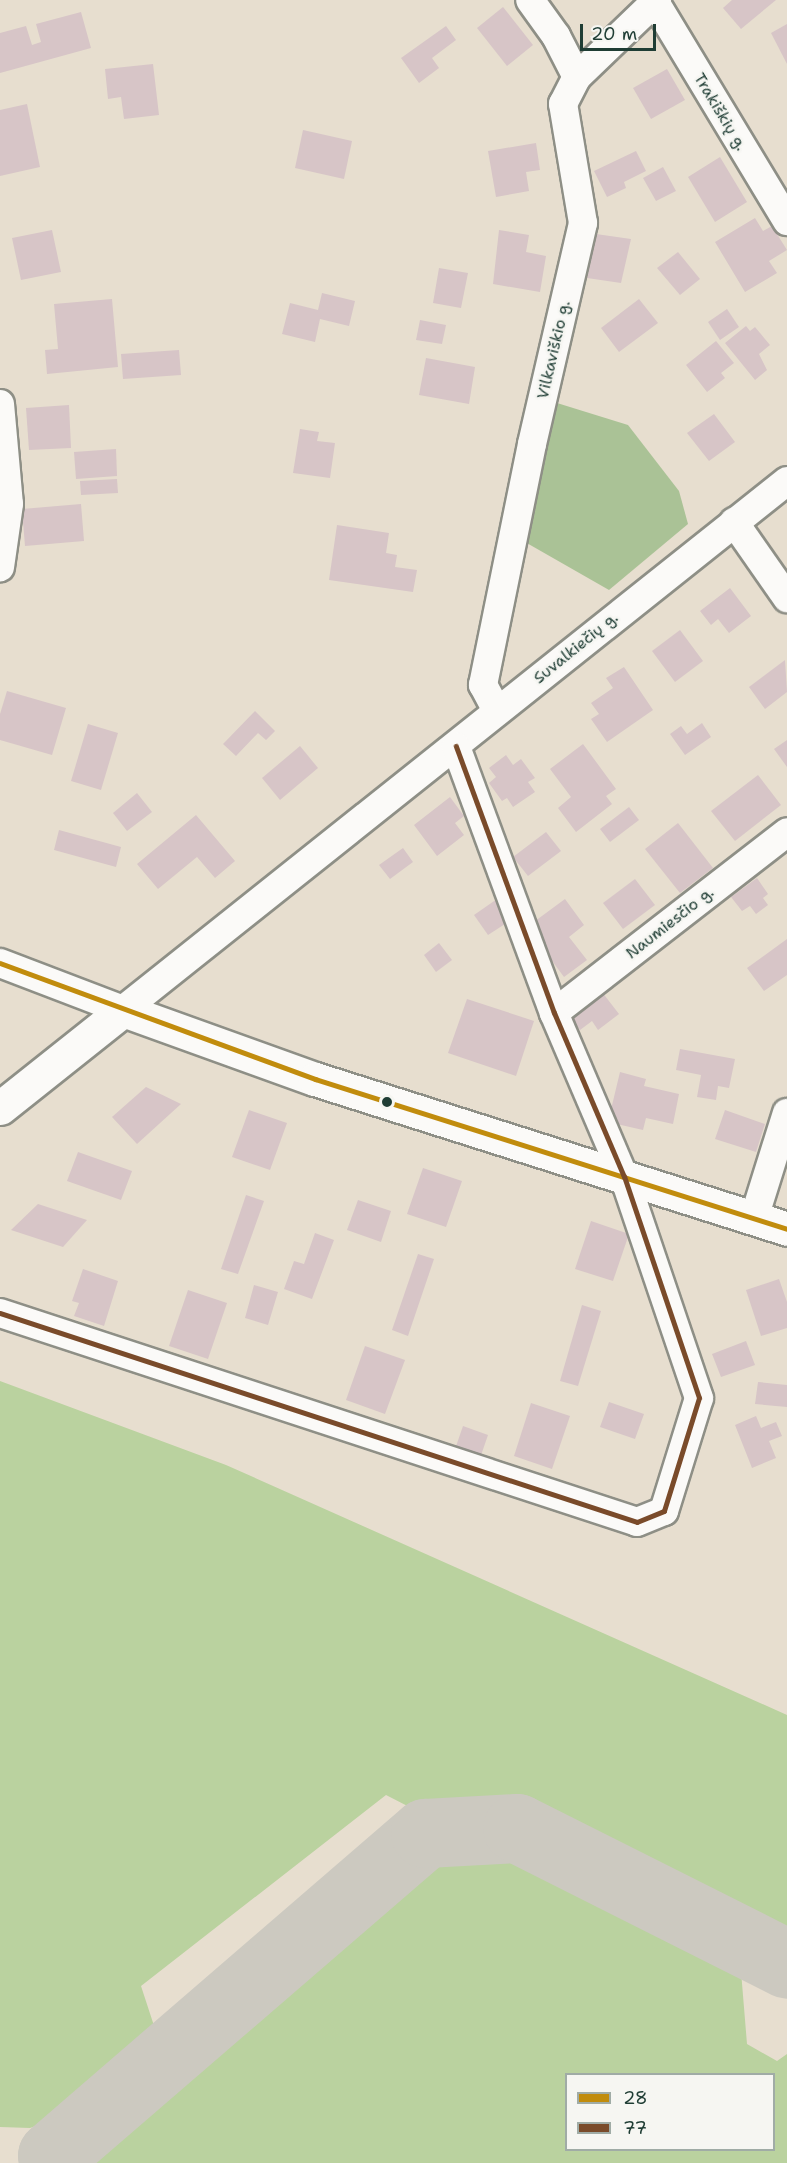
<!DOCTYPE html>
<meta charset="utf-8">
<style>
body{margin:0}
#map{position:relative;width:787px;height:2163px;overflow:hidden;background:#e7decf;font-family:"Shantell Sans",sans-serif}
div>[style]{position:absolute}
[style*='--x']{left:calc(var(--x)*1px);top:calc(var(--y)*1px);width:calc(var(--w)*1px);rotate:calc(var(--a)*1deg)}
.green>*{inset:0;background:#bad29f}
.forest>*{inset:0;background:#aac296}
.taxiway>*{height:69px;margin:-34.5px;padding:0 34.5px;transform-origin:34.5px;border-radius:34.5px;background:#ccc9c0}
.building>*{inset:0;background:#d7c5c7}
.roads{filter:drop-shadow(2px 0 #8e8f86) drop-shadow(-2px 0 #8e8f86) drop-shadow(0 2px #8e8f86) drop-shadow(0 -2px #8e8f86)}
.minor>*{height:28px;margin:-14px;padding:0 14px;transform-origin:14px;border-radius:14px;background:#fbfaf8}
.secondary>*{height:33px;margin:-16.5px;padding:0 16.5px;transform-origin:16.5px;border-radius:16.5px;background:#fbfaf8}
.bus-1>*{height:4.5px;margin:-2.25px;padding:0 2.25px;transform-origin:2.25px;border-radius:2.25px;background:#c18c0d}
.bus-2>*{height:4.5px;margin:-2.25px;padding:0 2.25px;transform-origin:2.25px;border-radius:2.25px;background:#7a4b2a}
.dots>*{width:16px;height:16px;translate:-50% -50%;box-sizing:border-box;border:3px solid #f6f6f2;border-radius:50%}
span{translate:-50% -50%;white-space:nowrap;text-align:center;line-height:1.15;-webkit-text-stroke:5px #f6f6f2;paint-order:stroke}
.street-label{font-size:16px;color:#1f3d34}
.legend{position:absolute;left:565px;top:2073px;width:210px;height:78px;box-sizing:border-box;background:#f6f6f2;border:2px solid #a0aca6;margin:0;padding:8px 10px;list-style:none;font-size:18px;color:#1f3d34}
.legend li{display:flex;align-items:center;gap:12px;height:30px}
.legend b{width:30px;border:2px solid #a0aca6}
.scale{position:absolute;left:580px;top:24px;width:76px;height:27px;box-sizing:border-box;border:3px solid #1f3d34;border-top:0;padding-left:8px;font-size:18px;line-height:21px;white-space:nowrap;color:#1f3d34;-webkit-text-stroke:4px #f6f6f2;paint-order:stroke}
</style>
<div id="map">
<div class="green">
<i style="clip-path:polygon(0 1381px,226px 1465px,787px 1715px,787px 1927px,781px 1924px,762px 1930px,510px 1809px,461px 1805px,423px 1814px,386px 1795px,141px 1986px,159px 2041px,77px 2112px,30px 2128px,0 2127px)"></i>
<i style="clip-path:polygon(evenodd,474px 1849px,507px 1855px,741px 1971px,747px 2044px,777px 2061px,787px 2054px,787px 2163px,94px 2163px,101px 2151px,423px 1866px,448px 1852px,474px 1849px,774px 2074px,774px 2150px,566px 2150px,566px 2074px,774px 2074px)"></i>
</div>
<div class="forest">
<i style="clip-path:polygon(557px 403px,628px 425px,679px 491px,688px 524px,609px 590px,525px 542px,539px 464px)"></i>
</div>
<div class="taxiway">
<i style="--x:54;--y:2163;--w:8;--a:-104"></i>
<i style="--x:52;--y:2155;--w:493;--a:-40.8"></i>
<i style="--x:425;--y:1833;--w:92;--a:-3.1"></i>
<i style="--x:517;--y:1828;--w:302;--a:26.7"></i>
</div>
<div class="building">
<i style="clip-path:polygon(732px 0,776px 0,741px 29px,723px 8px)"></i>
<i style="clip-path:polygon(503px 7px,533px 45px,507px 66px,477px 28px)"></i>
<i style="clip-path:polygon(81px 12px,91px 48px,0 73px,0 33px,26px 26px,32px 45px,41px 42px,36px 24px)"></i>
<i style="clip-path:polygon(787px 24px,787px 64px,771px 33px)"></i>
<i style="clip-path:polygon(446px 26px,456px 40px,432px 58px,439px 68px,419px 83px,401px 58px)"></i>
<i style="clip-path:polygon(153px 64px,159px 115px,124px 119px,121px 97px,108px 99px,105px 69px)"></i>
<i style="clip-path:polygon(667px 69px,685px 100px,651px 119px,633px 88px)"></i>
<i style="clip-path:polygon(27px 104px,40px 167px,0 176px,0 110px)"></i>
<i style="clip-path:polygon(303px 130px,352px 141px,344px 179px,295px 168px)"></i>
<i style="clip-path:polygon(536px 143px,540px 170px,526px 172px,529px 191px,496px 197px,488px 151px)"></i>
<i style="clip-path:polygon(636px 151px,646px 171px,624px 182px,626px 188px,607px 197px,594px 171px)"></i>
<i style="clip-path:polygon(720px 157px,747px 202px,715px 222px,688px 177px)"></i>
<i style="clip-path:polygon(663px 167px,676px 191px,656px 201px,643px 178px)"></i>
<i style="clip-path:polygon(755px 218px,763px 231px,772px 226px,787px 250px,769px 261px,777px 273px,745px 292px,715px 242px)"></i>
<i style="clip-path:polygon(52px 230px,61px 272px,21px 280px,12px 238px)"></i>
<i style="clip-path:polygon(499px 230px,529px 235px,526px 252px,546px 256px,540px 292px,493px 284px)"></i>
<i style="clip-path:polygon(596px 234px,631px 239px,621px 283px,587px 278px)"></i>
<i style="clip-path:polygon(678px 252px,700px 279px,680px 295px,657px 268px)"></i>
<i style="clip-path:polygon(439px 268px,468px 273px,461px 308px,433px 303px)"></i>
<i style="clip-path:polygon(322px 293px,355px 301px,349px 326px,320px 319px,315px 342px,282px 334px,290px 303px,318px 310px)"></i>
<i style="clip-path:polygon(112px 299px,118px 367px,47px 374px,45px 350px,58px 349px,54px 304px)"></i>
<i style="clip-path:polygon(639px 299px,658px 323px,619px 352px,601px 328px)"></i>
<i style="clip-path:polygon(727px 309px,739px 327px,720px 340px,708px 322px)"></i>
<i style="clip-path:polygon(420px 320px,446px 325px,442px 344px,416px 340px)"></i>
<i style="clip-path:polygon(746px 326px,750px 331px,755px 327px,770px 345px,759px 354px,767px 370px,755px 380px,725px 343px)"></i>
<i style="clip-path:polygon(716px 341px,734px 363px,721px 373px,725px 378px,707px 392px,686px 365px)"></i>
<i style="clip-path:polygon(179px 350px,181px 375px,123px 379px,121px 354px)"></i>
<i style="clip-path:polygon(426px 358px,475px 367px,469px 404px,419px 395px)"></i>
<i style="clip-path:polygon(69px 405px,71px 448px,29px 450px,26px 408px)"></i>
<i style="clip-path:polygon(714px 414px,735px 442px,709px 461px,687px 433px)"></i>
<i style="clip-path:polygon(300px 429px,319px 432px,317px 441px,335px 443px,330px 478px,293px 473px)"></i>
<i style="clip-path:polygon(116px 449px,117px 476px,76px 479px,74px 452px)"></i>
<i style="clip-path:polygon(117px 479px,118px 493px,81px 495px,80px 481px)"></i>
<i style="clip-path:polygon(81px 504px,84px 541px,25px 546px,22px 509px)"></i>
<i style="clip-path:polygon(337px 525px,389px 533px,386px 553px,397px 555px,395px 567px,417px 570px,413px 592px,329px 580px)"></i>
<i style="clip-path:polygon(730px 588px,751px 616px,729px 633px,718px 619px,711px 625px,700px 611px)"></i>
<i style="clip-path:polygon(680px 630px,703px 661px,675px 682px,652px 651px)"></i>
<i style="clip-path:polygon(785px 660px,787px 692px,765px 709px,749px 687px)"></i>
<i style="clip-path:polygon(624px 667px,653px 710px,607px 742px,591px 719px,599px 714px,591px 703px,613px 688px,606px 678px)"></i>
<i style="clip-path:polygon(7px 691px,66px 708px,52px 755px,0 740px,0 714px)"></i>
<i style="clip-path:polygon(255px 711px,275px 731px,266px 740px,258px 733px,236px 756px,223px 744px)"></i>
<i style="clip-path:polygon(702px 723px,711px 737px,685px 755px,670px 734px,681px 726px,687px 734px)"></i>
<i style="clip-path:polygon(88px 724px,118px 733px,101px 790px,71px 781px)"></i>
<i style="clip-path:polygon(787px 740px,787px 767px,774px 749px)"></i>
<i style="clip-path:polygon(583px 744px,616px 789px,606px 796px,612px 804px,576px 832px,558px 808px,571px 797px,550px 769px)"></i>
<i style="clip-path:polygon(300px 746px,318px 768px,280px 800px,262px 778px)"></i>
<i style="clip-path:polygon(506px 755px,513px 765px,521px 759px,535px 778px,528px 782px,535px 792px,513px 807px,507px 798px,502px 801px,489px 783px,496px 777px,489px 768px)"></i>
<i style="clip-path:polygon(758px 775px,781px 805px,735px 841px,711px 811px)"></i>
<i style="clip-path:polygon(137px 793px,152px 812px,127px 831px,113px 813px)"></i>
<i style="clip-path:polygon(450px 797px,464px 816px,455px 823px,464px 835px,437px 856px,414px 825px)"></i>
<i style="clip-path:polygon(629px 807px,639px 820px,610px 842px,600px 829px)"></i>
<i style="clip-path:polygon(196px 815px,235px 861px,215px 878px,197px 857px,158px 889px,137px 864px)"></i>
<i style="clip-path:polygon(678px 823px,713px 868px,680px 893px,645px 849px)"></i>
<i style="clip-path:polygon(59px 830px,121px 847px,116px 867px,54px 850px)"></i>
<i style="clip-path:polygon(546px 832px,561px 851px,528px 876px,513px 857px)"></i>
<i style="clip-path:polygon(403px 848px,413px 862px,390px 879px,379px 865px)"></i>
<i style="clip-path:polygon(757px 878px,768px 894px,763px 898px,768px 905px,756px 914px,750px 906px,742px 911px,731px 897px)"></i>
<i style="clip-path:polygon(635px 879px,655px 905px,623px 929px,603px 903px)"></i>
<i style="clip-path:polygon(497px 899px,511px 920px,488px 935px,474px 915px)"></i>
<i style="clip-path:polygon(565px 899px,584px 925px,569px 937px,587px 960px,564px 977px,527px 927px)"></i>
<i style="clip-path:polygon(787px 939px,787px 975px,764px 991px,747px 968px)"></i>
<i style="clip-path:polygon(439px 943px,452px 960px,436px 972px,424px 955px)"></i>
<i style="clip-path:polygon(602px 992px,619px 1014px,598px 1030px,592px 1021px,580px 1030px,570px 1016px)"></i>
<i style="clip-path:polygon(467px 999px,534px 1021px,516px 1076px,448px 1053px)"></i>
<i style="clip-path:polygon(680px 1049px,735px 1059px,729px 1088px,718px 1086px,716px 1100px,697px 1097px,701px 1075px,676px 1070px)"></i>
<i style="clip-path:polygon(620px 1072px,646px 1079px,644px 1086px,679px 1094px,673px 1124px,646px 1118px,643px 1130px,608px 1122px)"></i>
<i style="clip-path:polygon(146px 1087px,181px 1104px,137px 1144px,112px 1117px)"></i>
<i style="clip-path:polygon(249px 1110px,287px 1123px,270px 1170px,232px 1157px)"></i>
<i style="clip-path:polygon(725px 1110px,765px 1124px,756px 1152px,715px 1139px)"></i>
<i style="clip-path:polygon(78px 1152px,132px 1171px,121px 1200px,67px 1181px)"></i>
<i style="clip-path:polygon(423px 1168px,462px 1181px,446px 1227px,407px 1214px)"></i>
<i style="clip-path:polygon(246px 1195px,264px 1201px,238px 1274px,221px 1269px)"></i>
<i style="clip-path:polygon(358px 1200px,391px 1211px,381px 1242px,347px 1230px)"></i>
<i style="clip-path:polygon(38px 1204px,87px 1220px,63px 1247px,11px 1230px)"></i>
<i style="clip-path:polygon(591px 1221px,629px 1234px,613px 1281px,575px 1269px)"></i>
<i style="clip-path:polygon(315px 1233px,334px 1240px,312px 1299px,284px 1289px,294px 1261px,304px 1264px)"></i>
<i style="clip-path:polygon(418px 1254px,434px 1259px,408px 1336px,392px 1330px)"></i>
<i style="clip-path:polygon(83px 1269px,118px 1281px,104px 1326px,74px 1316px,79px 1303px,72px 1301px)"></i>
<i style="clip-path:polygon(779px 1279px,787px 1302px,787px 1328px,761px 1336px,746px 1290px)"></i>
<i style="clip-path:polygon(254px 1285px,278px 1292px,268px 1325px,245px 1318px)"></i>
<i style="clip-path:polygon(188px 1290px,227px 1303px,208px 1359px,169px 1346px)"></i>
<i style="clip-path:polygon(582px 1305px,601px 1311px,578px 1386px,560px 1381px)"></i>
<i style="clip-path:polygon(746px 1341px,755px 1365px,721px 1377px,712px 1354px)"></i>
<i style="clip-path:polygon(365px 1346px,405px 1360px,385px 1414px,346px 1400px)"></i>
<i style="clip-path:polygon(758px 1382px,787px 1385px,787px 1407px,755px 1404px)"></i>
<i style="clip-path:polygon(609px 1402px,644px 1414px,635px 1439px,600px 1427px)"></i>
<i style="clip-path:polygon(531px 1403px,570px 1416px,552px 1469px,514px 1456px)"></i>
<i style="clip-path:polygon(756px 1416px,761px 1428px,776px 1422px,782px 1436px,769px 1441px,776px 1458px,752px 1468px,735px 1425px)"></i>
<i style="clip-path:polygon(463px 1426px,488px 1435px,478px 1464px,453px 1455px)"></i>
</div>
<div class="roads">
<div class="minor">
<i style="--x:655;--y:2;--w:256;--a:58.9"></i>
<i style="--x:577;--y:77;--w:111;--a:-43.9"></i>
<i style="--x:0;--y:404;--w:100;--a:84.9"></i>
<i style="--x:9;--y:504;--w:64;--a:98.1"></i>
<i style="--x:734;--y:522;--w:93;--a:55.1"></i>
<i style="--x:497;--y:711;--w:30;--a:-118"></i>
<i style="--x:483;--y:685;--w:246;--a:-78.5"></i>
<i style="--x:532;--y:444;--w:227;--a:-77"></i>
<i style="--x:583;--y:223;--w:121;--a:-99.5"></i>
<i style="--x:563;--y:104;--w:30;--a:-63"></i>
<i style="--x:577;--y:77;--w:46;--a:-117.1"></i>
<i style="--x:556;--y:36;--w:44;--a:-125.8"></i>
<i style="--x:0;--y:963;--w:132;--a:20.9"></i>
<i style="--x:123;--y:1010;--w:849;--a:-38.54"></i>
<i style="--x:554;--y:1013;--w:295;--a:-37.8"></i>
<i style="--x:754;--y:1218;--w:110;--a:-72.6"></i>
<i style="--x:0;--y:1313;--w:670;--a:18.16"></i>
<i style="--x:637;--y:1522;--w:29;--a:-22"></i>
<i style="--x:664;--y:1511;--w:118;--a:-72.8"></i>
<i style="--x:699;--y:1398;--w:233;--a:-108.7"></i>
<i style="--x:624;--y:1177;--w:178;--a:-113.1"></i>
<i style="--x:554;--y:1013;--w:284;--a:-110.2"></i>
</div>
<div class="secondary">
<i style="--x:0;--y:1108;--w:157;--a:-38.5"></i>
<i style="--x:123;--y:1010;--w:204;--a:19.8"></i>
<i style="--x:315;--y:1079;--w:495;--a:17.6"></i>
</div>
</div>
<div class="bus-1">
<i style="--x:0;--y:963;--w:336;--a:20.2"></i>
<i style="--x:315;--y:1079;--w:495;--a:17.6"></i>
</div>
<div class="bus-2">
<i style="--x:0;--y:1313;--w:670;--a:18.16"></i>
<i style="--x:637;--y:1522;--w:29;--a:-22"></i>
<i style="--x:664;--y:1511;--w:118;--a:-72.8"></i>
<i style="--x:699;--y:1398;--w:233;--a:-108.7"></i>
<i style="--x:624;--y:1177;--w:178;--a:-113.1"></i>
<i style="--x:554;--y:1013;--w:284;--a:-110.2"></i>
</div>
<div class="dots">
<i style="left:387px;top:1102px;background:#1f3d34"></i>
</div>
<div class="street-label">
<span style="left:720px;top:112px;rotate:59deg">Trakiškių g.</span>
<span style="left:554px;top:350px;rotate:-77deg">Vilkaviškio g.</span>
<span style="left:576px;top:648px;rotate:-39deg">Suvalkiečių g.</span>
<span style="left:670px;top:923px;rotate:-38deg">Naumiesčio g.</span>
</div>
<ul class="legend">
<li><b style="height:8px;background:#c18c0d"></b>28</li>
<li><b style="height:8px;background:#7a4b2a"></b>77</li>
</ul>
<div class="scale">20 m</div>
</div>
